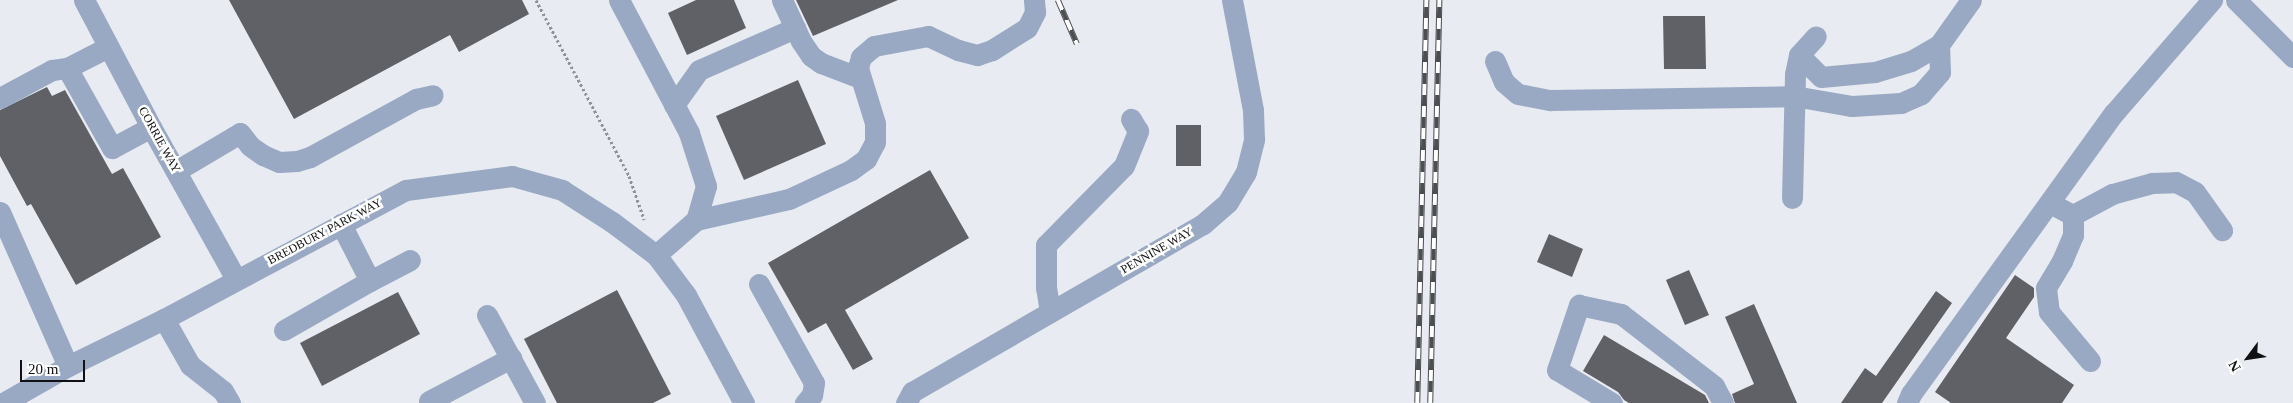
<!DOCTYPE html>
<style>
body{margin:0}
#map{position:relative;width:2293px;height:403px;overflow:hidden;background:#e8ebf1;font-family:"Times New Roman",serif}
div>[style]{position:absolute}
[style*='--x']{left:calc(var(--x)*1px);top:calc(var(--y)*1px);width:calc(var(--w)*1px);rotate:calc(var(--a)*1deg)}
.building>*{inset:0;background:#5f6166}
.path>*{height:3px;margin-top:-1.5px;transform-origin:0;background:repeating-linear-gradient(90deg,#8f9195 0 2.5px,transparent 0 5px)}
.minor>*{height:21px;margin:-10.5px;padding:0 10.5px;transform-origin:10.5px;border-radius:10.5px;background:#9aa9c3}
.rail>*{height:5.5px;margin-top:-2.75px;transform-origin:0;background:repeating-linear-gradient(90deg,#fff 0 11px,#4d4e51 0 22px);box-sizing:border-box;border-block:1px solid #4d4e51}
span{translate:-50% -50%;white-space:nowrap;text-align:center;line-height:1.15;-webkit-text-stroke:5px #fff;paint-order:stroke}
.street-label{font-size:12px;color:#101112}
.north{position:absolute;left:2223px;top:333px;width:50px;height:50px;-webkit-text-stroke:4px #fff;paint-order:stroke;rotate:239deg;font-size:14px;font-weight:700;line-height:20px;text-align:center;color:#101112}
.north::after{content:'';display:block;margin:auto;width:18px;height:22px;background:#101112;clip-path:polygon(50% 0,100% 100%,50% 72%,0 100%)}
.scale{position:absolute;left:20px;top:360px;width:65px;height:22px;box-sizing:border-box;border:2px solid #101112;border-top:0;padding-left:6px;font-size:15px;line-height:18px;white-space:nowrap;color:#101112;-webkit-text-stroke:4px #fff;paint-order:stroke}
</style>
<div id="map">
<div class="building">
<i style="clip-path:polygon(229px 0,522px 0,529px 14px,459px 52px,450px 35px,294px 119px)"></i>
<i style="clip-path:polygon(696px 0,734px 0,746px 28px,687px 55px,668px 13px)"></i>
<i style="clip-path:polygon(796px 0,898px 0,813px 36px)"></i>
<i style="clip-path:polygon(1663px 16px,1705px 16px,1706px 69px,1664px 69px)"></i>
<i style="clip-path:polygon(798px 80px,826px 144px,744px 180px,716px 116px)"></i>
<i style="clip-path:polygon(47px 87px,52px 96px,65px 90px,112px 174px,123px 168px,161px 237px,76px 285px,31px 204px,27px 206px,0 156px,0 110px)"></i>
<i style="clip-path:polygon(1176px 125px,1201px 125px,1201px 166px,1176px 166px)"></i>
<i style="clip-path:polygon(930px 170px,969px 238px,845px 310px,873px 359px,853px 370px,826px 323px,808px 333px,768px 263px)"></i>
<i style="clip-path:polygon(1549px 234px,1583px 249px,1572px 277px,1537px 262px)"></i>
<i style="clip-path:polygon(1689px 270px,1709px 315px,1685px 325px,1666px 280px)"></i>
<i style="clip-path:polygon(2015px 275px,2034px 288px,2034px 297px,2006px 338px,2074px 385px,2062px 403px,1951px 403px,1935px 392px)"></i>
<i style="clip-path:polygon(617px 290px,671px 394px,653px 403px,557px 403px,524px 339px)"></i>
<i style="clip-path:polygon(1936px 291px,1952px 303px,1882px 403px,1841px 403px,1865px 368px,1876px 376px)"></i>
<i style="clip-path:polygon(398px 292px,420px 334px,322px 386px,300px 343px)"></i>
<i style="clip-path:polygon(1754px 304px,1797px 403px,1735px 403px,1732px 394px,1754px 384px,1725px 317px)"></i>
<i style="clip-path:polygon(1604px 335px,1705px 395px,1709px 403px,1629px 403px,1624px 400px,1618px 392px,1583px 371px)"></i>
</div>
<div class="path">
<i style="--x:536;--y:0;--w:199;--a:62.1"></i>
<i style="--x:629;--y:176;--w:46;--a:70.8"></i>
</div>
<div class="minor">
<i style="--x:84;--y:0;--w:144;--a:62.2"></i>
<i style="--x:151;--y:127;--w:174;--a:60.8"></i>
<i style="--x:619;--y:0;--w:150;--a:62.2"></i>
<i style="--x:689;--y:133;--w:56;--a:72.2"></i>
<i style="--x:706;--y:186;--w:35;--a:106"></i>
<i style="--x:696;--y:220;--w:53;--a:138.8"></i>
<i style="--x:782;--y:0;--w:45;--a:65.1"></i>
<i style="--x:801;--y:41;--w:18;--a:56"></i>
<i style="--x:811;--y:56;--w:12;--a:35"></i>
<i style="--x:821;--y:63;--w:42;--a:21"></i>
<i style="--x:2236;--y:0;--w:81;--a:45"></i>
<i style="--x:1799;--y:55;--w:31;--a:45"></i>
<i style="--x:1821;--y:77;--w:54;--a:-5.3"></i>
<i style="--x:1875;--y:72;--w:38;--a:-17"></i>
<i style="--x:1911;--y:61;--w:32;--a:-30"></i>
<i style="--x:1495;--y:61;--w:23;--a:67"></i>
<i style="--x:1504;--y:82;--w:18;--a:41"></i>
<i style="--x:1518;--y:94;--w:33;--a:11"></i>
<i style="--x:1550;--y:100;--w:244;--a:-0.9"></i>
<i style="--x:1794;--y:96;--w:59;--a:9.8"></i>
<i style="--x:1852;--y:106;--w:49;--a:-3.5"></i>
<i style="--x:1901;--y:103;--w:22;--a:-24"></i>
<i style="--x:1921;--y:94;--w:29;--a:-49"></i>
<i style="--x:1940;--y:72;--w:27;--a:-92"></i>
<i style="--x:1939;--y:45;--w:55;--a:-54.6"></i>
<i style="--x:67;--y:68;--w:92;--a:60.6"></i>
<i style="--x:112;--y:148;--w:44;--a:-28.3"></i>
<i style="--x:0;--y:98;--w:59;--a:-28.3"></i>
<i style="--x:52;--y:70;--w:15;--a:-8"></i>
<i style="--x:67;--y:68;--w:46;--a:-27.1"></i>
<i style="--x:674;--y:105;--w:43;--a:-54.5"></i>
<i style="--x:699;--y:70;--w:105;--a:-23.6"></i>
<i style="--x:176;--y:171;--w:74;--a:-30.7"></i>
<i style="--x:240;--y:133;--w:16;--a:52"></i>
<i style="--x:250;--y:146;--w:16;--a:35"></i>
<i style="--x:263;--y:155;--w:17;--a:24"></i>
<i style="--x:279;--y:162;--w:18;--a:-3"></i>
<i style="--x:297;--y:161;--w:14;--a:-17"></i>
<i style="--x:310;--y:157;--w:121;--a:-28.7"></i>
<i style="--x:416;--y:99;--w:17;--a:-13"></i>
<i style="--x:1792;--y:198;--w:124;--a:-88.6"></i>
<i style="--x:1795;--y:74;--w:19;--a:-78"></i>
<i style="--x:1799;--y:55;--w:25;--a:-48"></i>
<i style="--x:2050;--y:203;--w:26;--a:28"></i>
<i style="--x:2073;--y:215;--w:44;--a:-28.3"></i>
<i style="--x:2112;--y:194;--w:41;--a:-15.4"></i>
<i style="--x:2152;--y:183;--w:24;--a:-2"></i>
<i style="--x:2176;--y:182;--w:21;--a:28"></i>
<i style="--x:2195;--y:192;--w:47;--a:54.6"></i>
<i style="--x:0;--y:212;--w:168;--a:66.2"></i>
<i style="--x:2073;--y:215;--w:20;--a:90"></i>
<i style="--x:2073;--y:235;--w:28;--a:113"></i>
<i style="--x:2062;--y:261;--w:31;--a:121"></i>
<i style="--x:2046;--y:288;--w:24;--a:83"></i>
<i style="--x:2049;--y:312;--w:64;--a:50.1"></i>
<i style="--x:696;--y:220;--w:95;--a:-12.7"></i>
<i style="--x:789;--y:199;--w:68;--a:-25.1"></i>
<i style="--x:851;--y:170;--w:19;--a:-36"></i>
<i style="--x:866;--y:159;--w:19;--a:-62"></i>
<i style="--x:875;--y:142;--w:19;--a:-90"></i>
<i style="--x:875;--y:123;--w:58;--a:-107.2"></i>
<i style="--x:858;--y:68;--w:11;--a:-75"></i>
<i style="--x:861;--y:57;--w:17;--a:-40"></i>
<i style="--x:874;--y:46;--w:55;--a:-10.5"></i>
<i style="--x:928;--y:36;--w:33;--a:25"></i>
<i style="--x:958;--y:50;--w:20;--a:15"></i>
<i style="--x:977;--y:55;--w:16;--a:-18"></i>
<i style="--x:992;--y:50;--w:41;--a:-32.2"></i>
<i style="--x:1027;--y:28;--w:18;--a:-63"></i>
<i style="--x:1035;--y:12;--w:12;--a:-95"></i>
<i style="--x:370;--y:281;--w:45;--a:-27.7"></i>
<i style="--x:759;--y:284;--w:113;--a:60.9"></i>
<i style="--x:814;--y:383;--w:12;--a:99"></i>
<i style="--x:812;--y:395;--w:11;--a:131"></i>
<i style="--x:1050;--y:312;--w:24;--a:-99"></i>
<i style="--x:1046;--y:288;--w:43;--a:-90"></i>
<i style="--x:1046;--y:245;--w:111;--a:-45.4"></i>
<i style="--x:1124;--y:166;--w:38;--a:-68"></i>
<i style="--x:1138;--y:131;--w:14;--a:-120"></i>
<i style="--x:487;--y:315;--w:100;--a:61.4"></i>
<i style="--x:164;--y:319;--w:53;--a:60.5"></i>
<i style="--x:190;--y:365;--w:42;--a:38.2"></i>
<i style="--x:223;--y:391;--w:14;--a:60"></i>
<i style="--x:284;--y:330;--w:99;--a:-29.7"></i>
<i style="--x:370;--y:281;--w:64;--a:-117"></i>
<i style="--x:429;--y:401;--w:93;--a:-27.7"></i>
<i style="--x:3;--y:403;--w:75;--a:-29.6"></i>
<i style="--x:68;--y:366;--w:107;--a:-26.1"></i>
<i style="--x:164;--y:319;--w:274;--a:-28.1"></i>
<i style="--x:406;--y:190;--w:107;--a:-7.5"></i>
<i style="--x:512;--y:176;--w:52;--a:15.6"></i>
<i style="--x:562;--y:190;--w:59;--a:32.6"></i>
<i style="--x:612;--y:222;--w:55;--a:36.9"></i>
<i style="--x:656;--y:255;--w:50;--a:53.1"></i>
<i style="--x:686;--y:295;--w:123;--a:61.8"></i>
<i style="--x:906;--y:403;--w:13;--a:-61"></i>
<i style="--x:912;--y:392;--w:336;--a:-30"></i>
<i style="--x:1203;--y:224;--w:33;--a:-41"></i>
<i style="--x:1228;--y:202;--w:35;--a:-59"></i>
<i style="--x:1246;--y:172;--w:34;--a:-76"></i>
<i style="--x:1254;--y:139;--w:29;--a:-92"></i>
<i style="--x:1253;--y:110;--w:112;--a:-100.8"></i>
<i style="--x:1612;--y:403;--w:64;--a:-149"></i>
<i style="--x:1557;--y:370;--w:69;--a:-71.3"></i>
<i style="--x:1579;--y:305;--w:43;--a:12.1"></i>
<i style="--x:1621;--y:314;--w:118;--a:37.7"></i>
<i style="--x:1714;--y:386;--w:19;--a:62"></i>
<i style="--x:1907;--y:403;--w:10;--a:-66"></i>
<i style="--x:1911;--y:394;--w:347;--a:-54.2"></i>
<i style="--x:2114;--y:113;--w:150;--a:-49.1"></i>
</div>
<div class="rail">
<i style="--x:1058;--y:0;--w:48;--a:66.6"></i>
<i style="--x:1417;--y:403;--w:403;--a:-88.7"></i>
<i style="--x:1430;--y:403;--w:403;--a:-88.7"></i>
</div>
<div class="street-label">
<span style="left:159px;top:140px;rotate:61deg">CORRIE WAY</span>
<span style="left:325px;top:232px;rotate:-28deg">BREDBURY PARK WAY</span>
<span style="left:1157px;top:251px;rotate:-30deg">PENNINE WAY</span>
</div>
<div class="north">N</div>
<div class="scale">20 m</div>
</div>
